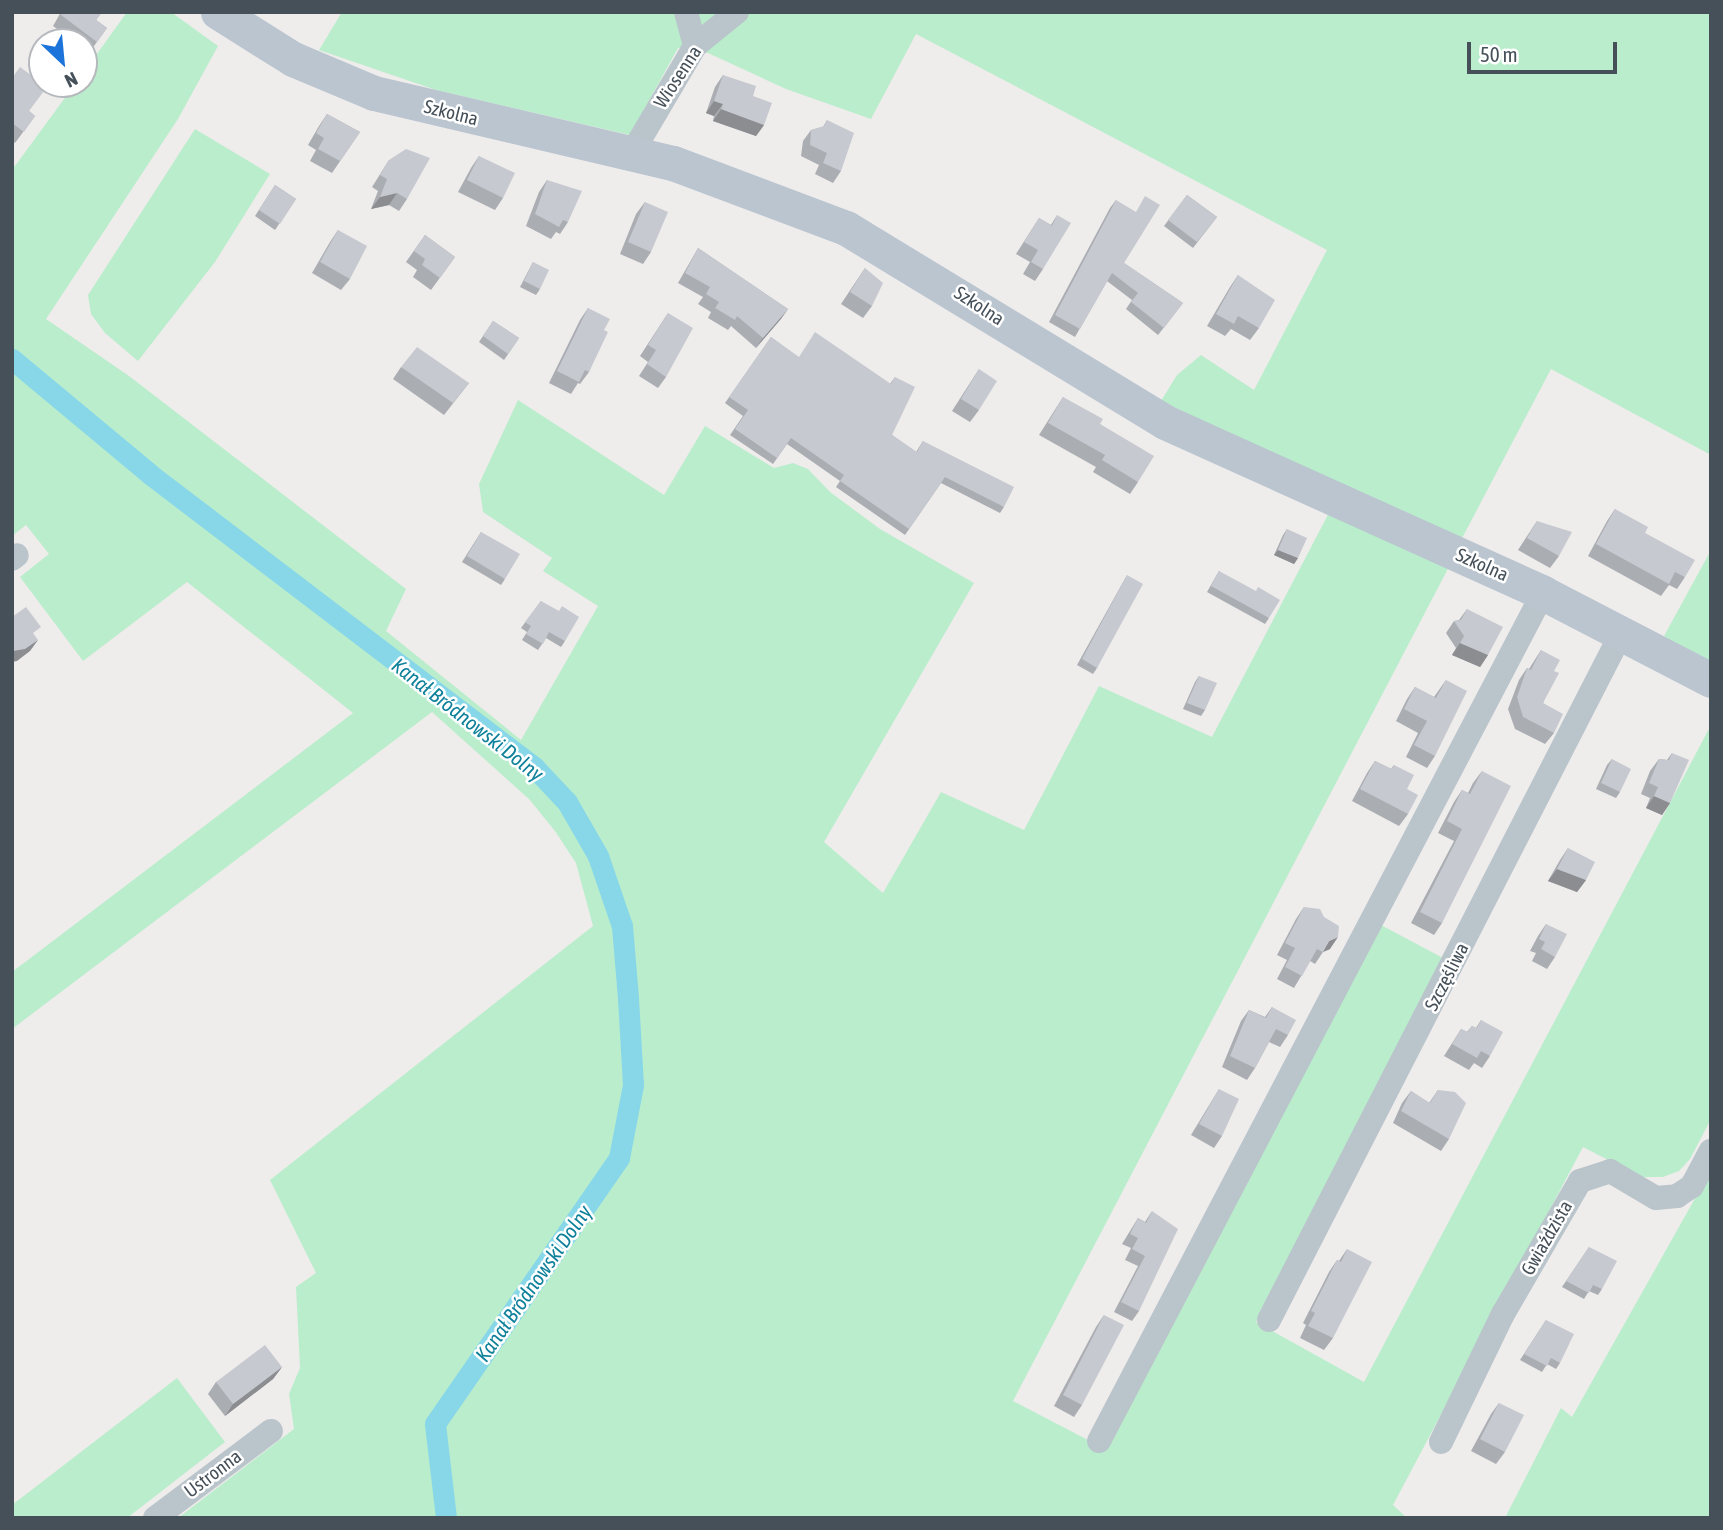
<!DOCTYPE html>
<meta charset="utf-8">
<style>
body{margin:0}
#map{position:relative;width:1723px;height:1530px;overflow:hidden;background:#efecec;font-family:"Asap Condensed",sans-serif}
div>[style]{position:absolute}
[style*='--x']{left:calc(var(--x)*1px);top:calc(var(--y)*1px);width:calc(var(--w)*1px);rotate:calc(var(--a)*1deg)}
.green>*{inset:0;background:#baedcc}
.canal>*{height:21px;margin:-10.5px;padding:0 10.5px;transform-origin:10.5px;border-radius:10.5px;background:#88d7e9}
.street>*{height:24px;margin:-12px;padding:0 12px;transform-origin:12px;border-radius:12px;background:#bac4cb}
.secondary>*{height:35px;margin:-17.5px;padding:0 17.5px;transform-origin:17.5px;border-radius:17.5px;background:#bac5d0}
.wall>*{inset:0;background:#aaadb2}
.shaded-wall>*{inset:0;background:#8b8d91}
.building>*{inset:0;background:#c6c9cf}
span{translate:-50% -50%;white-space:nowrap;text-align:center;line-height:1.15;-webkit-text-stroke:5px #fff;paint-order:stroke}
.street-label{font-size:19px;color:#455059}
.water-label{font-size:21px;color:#0f819b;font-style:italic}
.frame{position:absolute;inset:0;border:14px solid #455059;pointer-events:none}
.north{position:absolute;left:28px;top:28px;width:70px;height:70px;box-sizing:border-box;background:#fff;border:2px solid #b5b9bd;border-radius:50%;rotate:154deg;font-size:19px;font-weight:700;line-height:28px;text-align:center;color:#455059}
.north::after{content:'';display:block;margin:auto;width:24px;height:32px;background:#1c73d9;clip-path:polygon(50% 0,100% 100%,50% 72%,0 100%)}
.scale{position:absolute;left:1467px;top:42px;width:150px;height:32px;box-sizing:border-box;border:4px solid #455059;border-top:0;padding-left:9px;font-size:21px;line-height:24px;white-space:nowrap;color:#455059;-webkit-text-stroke:5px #fff;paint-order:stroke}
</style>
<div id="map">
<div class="green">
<i style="clip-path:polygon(127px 12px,171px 12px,218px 46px,178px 119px,46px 319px,129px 376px,406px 589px,386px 631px,521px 740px,598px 606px,543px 571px,552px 558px,483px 512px,479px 484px,518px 400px,664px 495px,705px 426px,774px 468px,793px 463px,808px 469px,830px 492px,880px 529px,974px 583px,824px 842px,883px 893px,941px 792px,1024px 830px,1099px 686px,1212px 737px,1332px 507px,1452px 561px,1013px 1401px,1088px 1440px,1379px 924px,1445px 959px,1256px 1322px,1364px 1382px,1711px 725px,1711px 1119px,1690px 1159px,1679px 1171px,1663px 1177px,1641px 1177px,1583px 1147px,1393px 1505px,1407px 1518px,178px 1518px,294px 1429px,289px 1394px,300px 1368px,296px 1287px,316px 1273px,270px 1180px,593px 926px,576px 863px,555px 831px,529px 799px,432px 712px,12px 1029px,12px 972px,353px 713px,187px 582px,83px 661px,20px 577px,49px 554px,26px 525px,12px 536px,12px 165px,15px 166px,75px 84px,84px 84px,84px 72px)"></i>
<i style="clip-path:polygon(342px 12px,1711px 12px,1711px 455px,1551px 369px,1459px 544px,1161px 401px,1177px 375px,1201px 355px,1254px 390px,1327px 250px,916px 34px,871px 119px,786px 89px,708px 53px,678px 48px,630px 135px,436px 90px,319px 50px)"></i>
<i style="clip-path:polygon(195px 129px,270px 174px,215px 262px,138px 361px,105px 333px,91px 314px,88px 295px)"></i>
<i style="clip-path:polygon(1711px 550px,1711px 665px,1664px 636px)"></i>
<i style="clip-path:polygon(1711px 1170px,1711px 1518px,1505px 1518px,1561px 1408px,1572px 1417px)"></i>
<i style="clip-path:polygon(177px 1378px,225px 1442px,127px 1518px,12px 1518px,12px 1505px)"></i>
</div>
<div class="canal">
<i style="--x:12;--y:359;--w:181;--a:39.8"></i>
<i style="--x:151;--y:475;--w:482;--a:37.3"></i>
<i style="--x:534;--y:767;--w:48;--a:46.7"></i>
<i style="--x:567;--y:802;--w:62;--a:60.1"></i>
<i style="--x:598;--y:856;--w:74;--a:71.1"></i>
<i style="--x:622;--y:926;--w:72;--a:85.2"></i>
<i style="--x:628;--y:998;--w:87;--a:86.7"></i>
<i style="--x:633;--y:1085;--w:74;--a:100.9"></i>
<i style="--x:619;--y:1158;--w:323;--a:124.7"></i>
<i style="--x:435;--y:1424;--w:95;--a:83.3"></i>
</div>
<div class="street">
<i style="--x:686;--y:12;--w:35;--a:75"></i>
<i style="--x:632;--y:153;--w:124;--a:-59.5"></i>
<i style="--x:695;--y:46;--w:54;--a:-39"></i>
<i style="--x:12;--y:559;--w:6;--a:-39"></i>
<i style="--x:1269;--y:1320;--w:773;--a:-62.84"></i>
<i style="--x:1099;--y:1441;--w:957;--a:-62.36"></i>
<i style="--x:1441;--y:1442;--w:142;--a:-64.2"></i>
<i style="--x:1503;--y:1314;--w:154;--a:-59.9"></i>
<i style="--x:1580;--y:1181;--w:32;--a:-18"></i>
<i style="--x:1610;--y:1171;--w:53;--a:30.4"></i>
<i style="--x:1656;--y:1198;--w:21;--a:-5"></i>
<i style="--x:1677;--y:1196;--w:18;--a:-34"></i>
<i style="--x:1692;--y:1186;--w:40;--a:-62"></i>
<i style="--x:155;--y:1518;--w:145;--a:-36.9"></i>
</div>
<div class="secondary">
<i style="--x:218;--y:12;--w:89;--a:32.1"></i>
<i style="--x:293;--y:59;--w:88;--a:22.8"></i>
<i style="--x:374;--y:93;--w:307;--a:13.2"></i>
<i style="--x:673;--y:163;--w:185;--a:20.6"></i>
<i style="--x:846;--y:228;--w:373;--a:31.3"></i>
<i style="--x:1165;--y:422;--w:415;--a:24.3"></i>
<i style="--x:1543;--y:593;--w:189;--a:27.4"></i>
</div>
<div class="wall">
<i style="clip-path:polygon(61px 12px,102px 12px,96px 20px,107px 28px,89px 53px,84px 49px,84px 42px,75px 42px,53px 26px)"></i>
<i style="clip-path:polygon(723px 75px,753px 96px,764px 125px,756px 136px,713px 121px,714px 116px,706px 113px,715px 87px)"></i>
<i style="clip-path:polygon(12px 78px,29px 111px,35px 116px,15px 143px,12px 141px)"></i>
<i style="clip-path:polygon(327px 114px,360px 132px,332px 173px,310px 161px,316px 150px,308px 145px,319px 126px)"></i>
<i style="clip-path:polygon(827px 120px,841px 171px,833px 183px,815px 174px,819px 165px,801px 156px,803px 141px,811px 130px,823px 127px)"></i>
<i style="clip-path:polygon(479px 156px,503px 198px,495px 210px,458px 192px,471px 168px)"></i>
<i style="clip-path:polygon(389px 160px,407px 199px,399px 211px,389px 205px,371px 209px,378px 191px,372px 187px)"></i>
<i style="clip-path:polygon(547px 180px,568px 222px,560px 234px,556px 232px,551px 239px,526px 226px,539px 192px)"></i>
<i style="clip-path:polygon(275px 185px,296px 199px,275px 230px,255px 216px)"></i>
<i style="clip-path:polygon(1187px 195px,1217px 217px,1193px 248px,1164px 226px)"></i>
<i style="clip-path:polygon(1116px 200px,1124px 263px,1183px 303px,1158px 335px,1126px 309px,1132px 300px,1107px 281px,1075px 337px,1049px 322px,1110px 208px)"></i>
<i style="clip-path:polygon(645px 202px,651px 252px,643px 264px,620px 254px,636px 214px)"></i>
<i style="clip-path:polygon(1057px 215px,1043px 269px,1035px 281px,1023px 274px,1030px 262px,1016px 254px,1039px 218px,1051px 225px)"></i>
<i style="clip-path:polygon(338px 230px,350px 279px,341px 290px,312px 273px,330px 242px)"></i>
<i style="clip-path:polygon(425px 235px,455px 257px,431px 290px,413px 277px,417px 270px,406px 262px)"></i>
<i style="clip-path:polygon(698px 248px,788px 309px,756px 348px,731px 326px,728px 330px,708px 318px,711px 312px,698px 304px,703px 297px,678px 283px)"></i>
<i style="clip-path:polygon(533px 262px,540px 289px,536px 295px,520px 287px)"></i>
<i style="clip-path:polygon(865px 268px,872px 306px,863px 318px,841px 304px)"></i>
<i style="clip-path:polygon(1238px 275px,1259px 328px,1250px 340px,1231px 329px,1225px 336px,1207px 326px,1230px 287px)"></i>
<i style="clip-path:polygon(588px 308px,604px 330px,589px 372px,580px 384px,578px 383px,571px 394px,549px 383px,580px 320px)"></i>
<i style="clip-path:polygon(668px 313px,666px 377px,658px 388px,639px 376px,648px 362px,640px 356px)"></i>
<i style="clip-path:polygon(493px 321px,519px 338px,504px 360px,479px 342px)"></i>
<i style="clip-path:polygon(771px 337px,798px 357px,890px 384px,895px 377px,892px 435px,916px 452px,923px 441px,1004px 507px,1000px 513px,941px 483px,905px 535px,836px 487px,840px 481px,787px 444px,773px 464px,730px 435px,743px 416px,725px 403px)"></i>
<i style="clip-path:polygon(401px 367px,469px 383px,444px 415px,393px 379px)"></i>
<i style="clip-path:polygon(979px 369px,979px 410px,970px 422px,952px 411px)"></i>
<i style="clip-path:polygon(1063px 397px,1100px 424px,1138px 482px,1130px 494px,1093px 472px,1096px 467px,1039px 435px)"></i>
<i style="clip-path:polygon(1615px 509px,1645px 533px,1685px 577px,1677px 589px,1669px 585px,1661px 596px,1588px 556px,1607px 521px)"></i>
<i style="clip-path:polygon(1537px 521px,1559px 556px,1550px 568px,1518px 550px)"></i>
<i style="clip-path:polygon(1287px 529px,1298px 558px,1294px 564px,1274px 555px,1283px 535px)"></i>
<i style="clip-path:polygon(481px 532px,505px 579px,501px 585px,462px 562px)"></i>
<i style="clip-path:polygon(1219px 571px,1269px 618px,1265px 624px,1207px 592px)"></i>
<i style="clip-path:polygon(1127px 575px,1097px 668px,1093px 674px,1077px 665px)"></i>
<i style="clip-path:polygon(541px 601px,565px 641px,561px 647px,546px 638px,538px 650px,522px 640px,527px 632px,521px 628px)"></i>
<i style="clip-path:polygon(1467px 609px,1488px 655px,1480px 667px,1452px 655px,1456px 648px,1446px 633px,1454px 621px,1459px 620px)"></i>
<i style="clip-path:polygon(1541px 650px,1554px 671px,1543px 703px,1554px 733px,1545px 744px,1515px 729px,1508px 709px,1519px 680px,1527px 668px,1529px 669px)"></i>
<i style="clip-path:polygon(1199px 676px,1205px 710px,1201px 716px,1183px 709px,1195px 682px)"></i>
<i style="clip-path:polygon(1446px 680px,1435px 756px,1427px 768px,1406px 757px,1418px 733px,1396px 721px,1407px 699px,1415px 687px,1434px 697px)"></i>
<i style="clip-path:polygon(1672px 753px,1670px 803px,1662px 815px,1646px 808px,1650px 798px,1641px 794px,1650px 771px,1659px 759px,1667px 760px)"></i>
<i style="clip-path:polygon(1612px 759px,1620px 792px,1616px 798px,1596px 789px,1607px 765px)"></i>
<i style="clip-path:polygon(1375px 761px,1391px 769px,1394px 765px,1407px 789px,1408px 814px,1399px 826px,1352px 801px,1367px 773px)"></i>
<i style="clip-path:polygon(1482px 771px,1442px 923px,1434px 935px,1411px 923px,1454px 841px,1438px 833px,1454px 802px,1462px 790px,1468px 793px,1473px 783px)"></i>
<i style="clip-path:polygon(1568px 848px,1586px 880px,1577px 892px,1548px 881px,1560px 860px)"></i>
<i style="clip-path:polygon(1304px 907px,1330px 949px,1323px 952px,1315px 964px,1310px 961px,1294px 988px,1277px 979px,1287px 960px,1277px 955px,1296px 919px)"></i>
<i style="clip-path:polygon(1546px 924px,1555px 957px,1547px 969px,1532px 961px,1536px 953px,1530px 951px,1538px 936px)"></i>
<i style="clip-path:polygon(1272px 1007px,1288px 1035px,1280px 1047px,1269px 1042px,1255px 1068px,1247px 1080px,1222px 1067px,1241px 1021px,1249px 1010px,1265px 1017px)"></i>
<i style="clip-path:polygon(1481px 1020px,1490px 1056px,1482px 1068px,1474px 1063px,1469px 1070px,1444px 1056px,1461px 1029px,1467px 1032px,1472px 1026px,1476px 1028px)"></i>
<i style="clip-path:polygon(1219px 1089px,1222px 1136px,1214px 1148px,1191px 1135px)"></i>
<i style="clip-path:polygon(1438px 1090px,1449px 1139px,1441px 1151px,1393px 1123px,1402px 1103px,1411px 1091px,1429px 1103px)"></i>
<i style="clip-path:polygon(1152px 1211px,1139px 1311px,1132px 1321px,1114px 1312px,1138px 1266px,1125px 1260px,1131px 1248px,1122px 1244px,1138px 1218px,1145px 1222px)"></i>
<i style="clip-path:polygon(1589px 1247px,1602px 1289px,1598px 1295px,1589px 1291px,1584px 1299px,1562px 1287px)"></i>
<i style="clip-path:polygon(1347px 1249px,1333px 1338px,1324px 1350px,1300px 1338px,1306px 1325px,1303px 1323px,1329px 1272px,1337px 1260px,1339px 1261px)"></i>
<i style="clip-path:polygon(1104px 1315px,1082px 1405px,1074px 1417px,1054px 1406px,1096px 1327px)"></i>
<i style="clip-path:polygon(1546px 1320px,1560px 1363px,1556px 1369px,1547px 1364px,1542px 1372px,1520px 1360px)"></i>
<i style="clip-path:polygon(282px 1367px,273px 1379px,225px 1416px,208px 1394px,216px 1382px)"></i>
<i style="clip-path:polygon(1499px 1403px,1505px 1452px,1496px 1464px,1471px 1451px,1491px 1414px)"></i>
</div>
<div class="shaded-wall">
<i style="clip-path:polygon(714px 101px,723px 104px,714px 116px,706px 113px)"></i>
<i style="clip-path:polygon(721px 109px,764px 125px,756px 136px,713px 121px)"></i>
<i style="clip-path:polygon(397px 193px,389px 205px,371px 209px,380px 197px)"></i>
<i style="clip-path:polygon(788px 309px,781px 319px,756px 348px,763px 338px)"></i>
<i style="clip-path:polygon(1278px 550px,1298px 558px,1294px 564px,1274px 555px)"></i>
<i style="clip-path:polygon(38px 640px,30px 651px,17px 661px,12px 662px,13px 651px)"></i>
<i style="clip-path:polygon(1460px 643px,1488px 655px,1480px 667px,1452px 655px)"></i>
<i style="clip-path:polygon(1654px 796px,1670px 803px,1662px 815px,1646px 808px)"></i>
<i style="clip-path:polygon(1557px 869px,1586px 880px,1577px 892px,1548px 881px)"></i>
<i style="clip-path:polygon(1338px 937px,1330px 949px,1323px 952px,1329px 941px)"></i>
<i style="clip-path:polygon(282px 1367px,273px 1379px,225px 1416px,233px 1404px)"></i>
</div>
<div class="building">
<i style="clip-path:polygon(62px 12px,102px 12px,96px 20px,107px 28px,97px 42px,61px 15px)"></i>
<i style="clip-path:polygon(20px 67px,47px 87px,29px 111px,35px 116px,24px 132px,12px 123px,12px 78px)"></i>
<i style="clip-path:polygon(723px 75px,756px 86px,753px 96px,772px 103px,764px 125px,721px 109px,723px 104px,714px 101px)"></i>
<i style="clip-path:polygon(327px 114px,360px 132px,340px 161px,318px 149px,324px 138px,316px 133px)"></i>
<i style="clip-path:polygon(827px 120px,854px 133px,841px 171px,823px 163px,827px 153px,810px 145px,811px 130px,824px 126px)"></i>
<i style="clip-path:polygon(406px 149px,430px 158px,407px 199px,397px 193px,380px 197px,387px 179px,380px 175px,389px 160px)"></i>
<i style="clip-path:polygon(479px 156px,515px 173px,503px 198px,467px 180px)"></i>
<i style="clip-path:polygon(547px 180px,582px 191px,568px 222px,563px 220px,559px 227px,535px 214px)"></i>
<i style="clip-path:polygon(275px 185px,296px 199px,280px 224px,259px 210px)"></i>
<i style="clip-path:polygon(1187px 195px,1217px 217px,1197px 242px,1168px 220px)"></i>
<i style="clip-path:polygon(1145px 196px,1160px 205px,1124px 263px,1183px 303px,1164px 328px,1131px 302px,1138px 293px,1112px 273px,1080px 329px,1055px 315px,1116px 200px,1136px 212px)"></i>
<i style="clip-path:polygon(645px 202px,668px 212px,651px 252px,628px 242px)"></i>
<i style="clip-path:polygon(1057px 215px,1071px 223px,1043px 269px,1031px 262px,1038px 250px,1024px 242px,1039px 218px,1052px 226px)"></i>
<i style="clip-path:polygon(338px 230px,367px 246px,350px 279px,320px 262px)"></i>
<i style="clip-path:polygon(425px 235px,455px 257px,440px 278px,422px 265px,425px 259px,414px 251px)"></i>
<i style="clip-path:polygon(698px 248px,788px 309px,763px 338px,737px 316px,735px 320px,715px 308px,719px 302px,706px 294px,710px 287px,685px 273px)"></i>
<i style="clip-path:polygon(533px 262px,549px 270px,540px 289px,524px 281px)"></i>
<i style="clip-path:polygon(865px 268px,883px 283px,872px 306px,850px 292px)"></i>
<i style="clip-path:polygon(1238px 275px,1275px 300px,1259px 328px,1238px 316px,1234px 324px,1216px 314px)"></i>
<i style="clip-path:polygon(588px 308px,610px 319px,604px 330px,608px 332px,589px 372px,585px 370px,579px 382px,557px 371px)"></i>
<i style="clip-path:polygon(668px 313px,693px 328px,666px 377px,647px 364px,656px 350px,648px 345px)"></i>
<i style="clip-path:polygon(493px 321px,519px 338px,508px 354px,483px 336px)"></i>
<i style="clip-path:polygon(815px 332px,891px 384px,895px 377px,915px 387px,892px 435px,917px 452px,923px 441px,1014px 487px,1004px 507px,945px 477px,909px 529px,840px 481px,844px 475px,791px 438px,777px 458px,735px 429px,748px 410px,729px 397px,771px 337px,799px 357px)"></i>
<i style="clip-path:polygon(417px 347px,469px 383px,453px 403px,401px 367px)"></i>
<i style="clip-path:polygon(979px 369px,997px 381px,979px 410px,961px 399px)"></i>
<i style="clip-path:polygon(1063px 397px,1103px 419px,1100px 424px,1154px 456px,1138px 482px,1102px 460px,1105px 455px,1048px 423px)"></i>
<i style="clip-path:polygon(1615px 509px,1648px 527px,1645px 533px,1695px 560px,1685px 577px,1675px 572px,1669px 584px,1596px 544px)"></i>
<i style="clip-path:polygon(1537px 521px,1572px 532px,1559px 556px,1527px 538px)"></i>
<i style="clip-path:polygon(1287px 529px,1307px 538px,1298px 558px,1278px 550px)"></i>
<i style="clip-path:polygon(481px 532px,520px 554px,505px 579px,467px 556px)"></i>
<i style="clip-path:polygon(1219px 571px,1256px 591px,1258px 587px,1280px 600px,1269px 618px,1211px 586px)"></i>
<i style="clip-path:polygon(1127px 575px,1143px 584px,1097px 668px,1082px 659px)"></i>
<i style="clip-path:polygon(541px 601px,559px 611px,562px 606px,579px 617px,565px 641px,549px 632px,543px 644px,526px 634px,531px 626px,525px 622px)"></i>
<i style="clip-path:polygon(26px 607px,41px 627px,33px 633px,38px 640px,25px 649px,13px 651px,12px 650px,12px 617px)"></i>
<i style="clip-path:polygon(1467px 609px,1503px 627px,1488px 655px,1460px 643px,1464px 636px,1454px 621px,1461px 620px)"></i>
<i style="clip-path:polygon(1541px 650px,1560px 660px,1554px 671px,1559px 673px,1543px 703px,1563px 714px,1554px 733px,1523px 717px,1517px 697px,1527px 668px,1531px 670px)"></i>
<i style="clip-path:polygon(1199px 676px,1217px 683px,1205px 710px,1187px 703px)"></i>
<i style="clip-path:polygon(1446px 680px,1467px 691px,1435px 756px,1414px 745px,1427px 721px,1404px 709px,1415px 687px,1436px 698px)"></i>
<i style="clip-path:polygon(1672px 753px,1689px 760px,1670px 803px,1654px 796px,1658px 787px,1649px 783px,1659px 759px,1669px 760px)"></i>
<i style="clip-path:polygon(1612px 759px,1631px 769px,1620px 792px,1601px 783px)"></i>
<i style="clip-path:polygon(1375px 761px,1392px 769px,1394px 765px,1414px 775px,1407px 789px,1418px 795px,1408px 814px,1360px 789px)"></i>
<i style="clip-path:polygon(1482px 771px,1511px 786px,1442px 923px,1420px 912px,1462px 829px,1447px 821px,1462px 790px,1470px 794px)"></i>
<i style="clip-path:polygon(1568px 848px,1595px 862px,1586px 880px,1557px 869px)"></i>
<i style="clip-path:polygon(1304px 907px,1320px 909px,1324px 917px,1339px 926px,1338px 937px,1329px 941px,1323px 952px,1317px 949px,1302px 976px,1285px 967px,1295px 948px,1285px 943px)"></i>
<i style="clip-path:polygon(1546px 924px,1567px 934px,1555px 957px,1541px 949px,1545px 942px,1539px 939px)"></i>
<i style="clip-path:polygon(1272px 1007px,1296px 1020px,1288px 1035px,1276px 1029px,1255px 1068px,1230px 1056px,1249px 1010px,1266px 1018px)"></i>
<i style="clip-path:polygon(1481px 1020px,1503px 1032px,1490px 1056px,1481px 1051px,1477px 1058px,1452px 1044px,1461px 1029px,1468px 1032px,1472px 1026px,1477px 1028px)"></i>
<i style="clip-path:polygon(1219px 1089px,1239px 1099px,1222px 1136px,1199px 1124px)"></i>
<i style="clip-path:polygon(1438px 1090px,1455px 1092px,1466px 1103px,1449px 1139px,1401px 1111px,1411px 1091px,1430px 1103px)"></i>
<i style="clip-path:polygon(1152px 1211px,1178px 1229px,1139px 1311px,1121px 1302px,1145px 1256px,1132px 1249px,1138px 1238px,1130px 1234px,1138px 1218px,1146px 1223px)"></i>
<i style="clip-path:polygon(1589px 1247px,1617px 1261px,1602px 1289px,1593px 1285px,1589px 1293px,1566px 1281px)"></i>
<i style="clip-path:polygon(1347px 1249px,1372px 1262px,1333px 1338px,1308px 1326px,1315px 1313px,1311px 1311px,1337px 1260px,1341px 1262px)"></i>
<i style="clip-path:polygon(1104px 1315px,1124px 1325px,1082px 1405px,1063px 1395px)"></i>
<i style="clip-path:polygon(1546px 1320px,1574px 1334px,1560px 1363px,1551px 1358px,1547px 1366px,1524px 1354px)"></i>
<i style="clip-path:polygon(265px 1345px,282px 1367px,233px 1404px,216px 1382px)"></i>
<i style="clip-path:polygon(1499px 1403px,1524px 1415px,1505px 1452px,1480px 1439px)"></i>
</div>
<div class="street-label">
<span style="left:678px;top:77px;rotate:-57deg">Wiosenna</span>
<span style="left:451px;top:113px;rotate:14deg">Szkolna</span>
<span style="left:979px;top:306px;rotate:33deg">Szkolna</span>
<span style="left:1482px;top:565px;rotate:24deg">Szkolna</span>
<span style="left:1447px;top:977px;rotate:-63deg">Szczęśliwa</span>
<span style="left:1547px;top:1238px;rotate:-60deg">Gwiaździsta</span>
<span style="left:213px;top:1474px;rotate:-37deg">Ustronna</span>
</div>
<div class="water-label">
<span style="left:468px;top:719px;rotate:38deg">Kanał Bródnowski Dolny</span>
<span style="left:533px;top:1283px;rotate:-55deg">Kanał Bródnowski Dolny</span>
</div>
<div class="frame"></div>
<div class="north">N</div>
<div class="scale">50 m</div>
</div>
